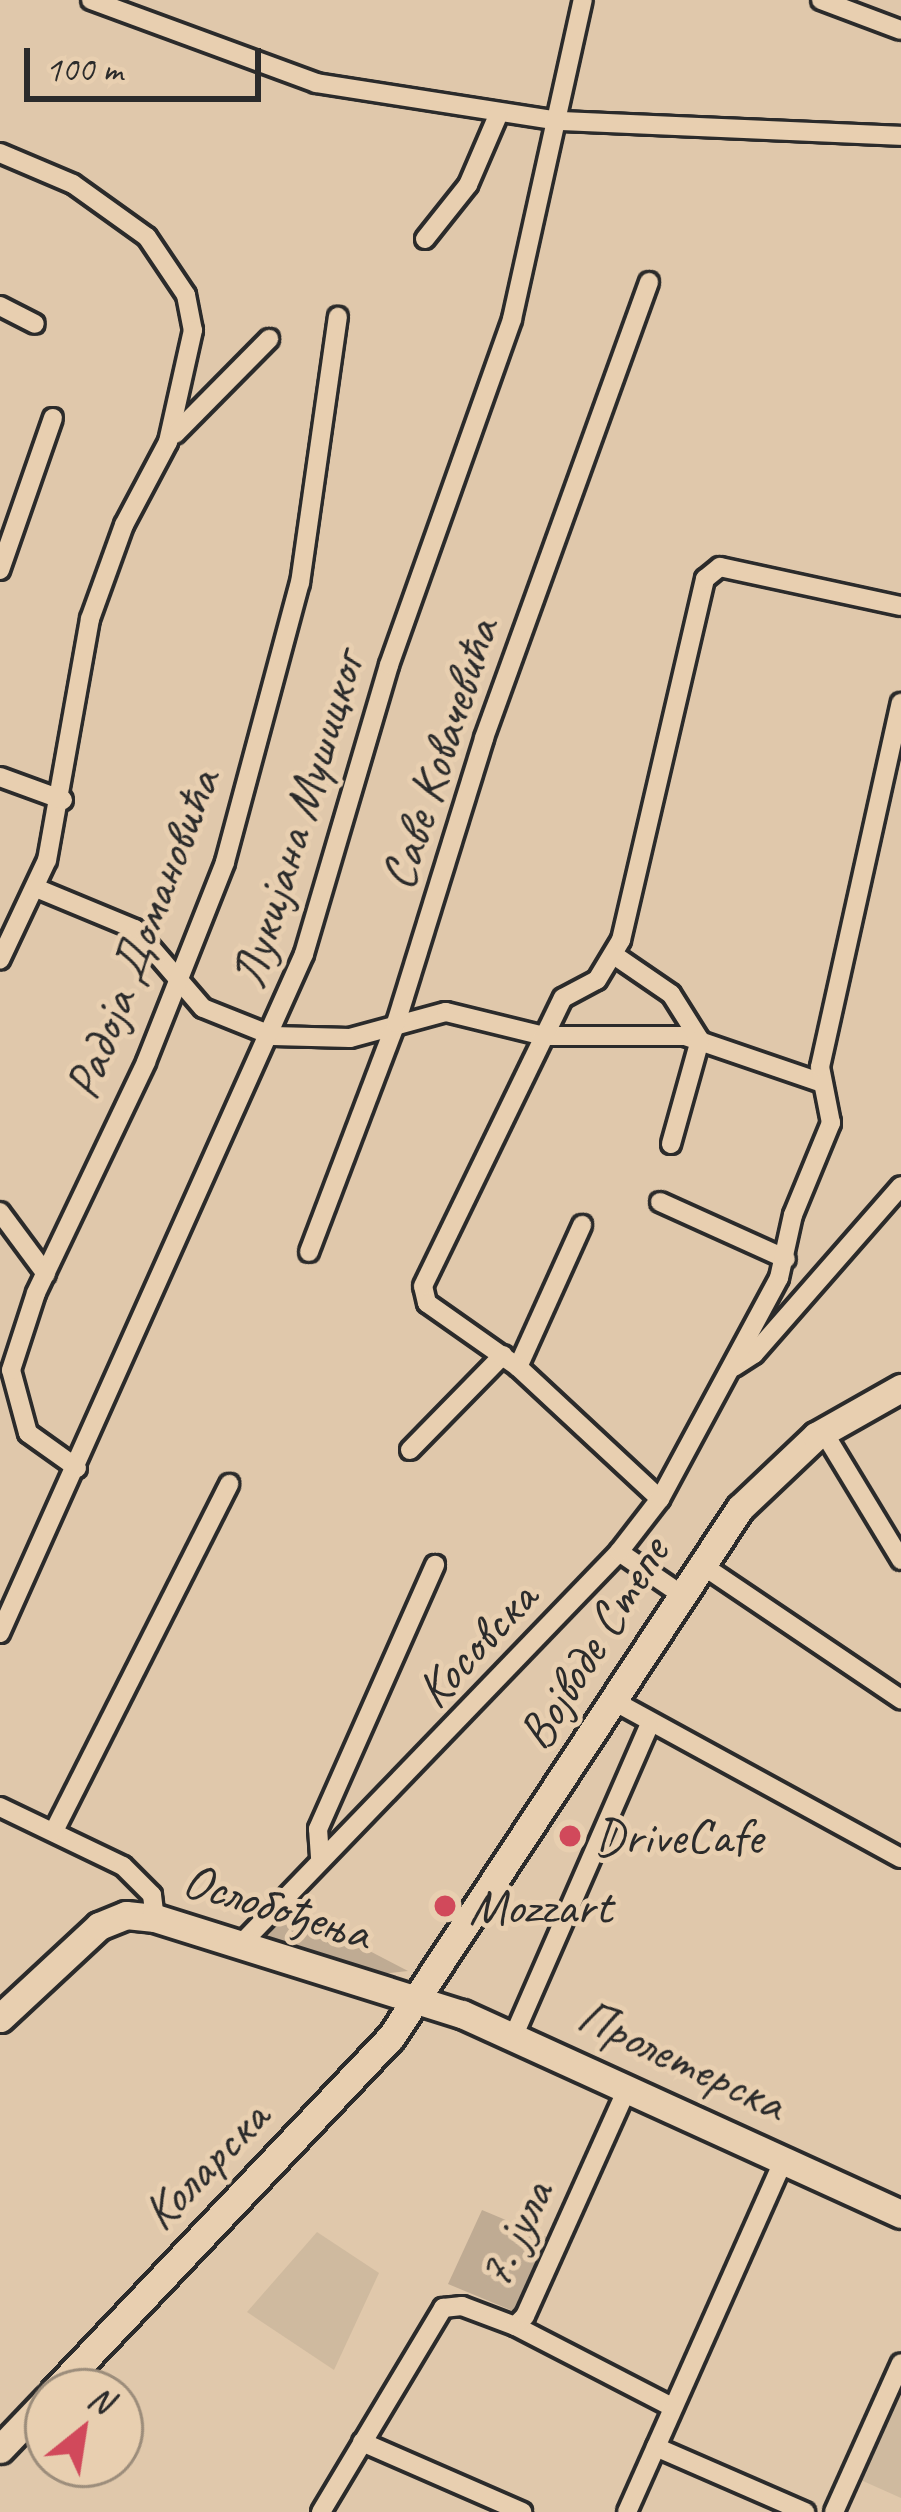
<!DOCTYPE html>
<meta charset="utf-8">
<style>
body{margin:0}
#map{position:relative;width:901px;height:2512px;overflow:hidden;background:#e0c8ab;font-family:Caveat,sans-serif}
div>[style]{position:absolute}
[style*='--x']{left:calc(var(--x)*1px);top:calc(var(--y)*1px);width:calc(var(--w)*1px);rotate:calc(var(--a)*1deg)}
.built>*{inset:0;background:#cfba9f}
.green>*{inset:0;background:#bfab93}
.roads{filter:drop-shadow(3px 0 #2b2b2b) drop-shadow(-3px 0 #2b2b2b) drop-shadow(0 3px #2b2b2b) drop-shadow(0 -3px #2b2b2b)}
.street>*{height:18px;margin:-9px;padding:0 9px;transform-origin:9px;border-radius:9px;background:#e8cfb0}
.secondary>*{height:27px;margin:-13.5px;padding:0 13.5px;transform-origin:13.5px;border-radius:13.5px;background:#e8cfb0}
.dots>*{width:33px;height:33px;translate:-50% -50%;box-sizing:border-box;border:6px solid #e8cfb0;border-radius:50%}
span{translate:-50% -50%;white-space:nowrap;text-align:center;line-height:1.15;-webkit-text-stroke:10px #e8cfb0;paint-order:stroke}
.street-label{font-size:51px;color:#2b2b2b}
.poi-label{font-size:51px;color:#2b2b2b}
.left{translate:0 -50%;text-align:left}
.north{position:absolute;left:24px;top:2368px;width:120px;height:120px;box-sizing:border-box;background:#e8cfb0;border:3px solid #9c8d7b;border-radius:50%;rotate:30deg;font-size:33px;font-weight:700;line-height:48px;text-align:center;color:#2b2b2b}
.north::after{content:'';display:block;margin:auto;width:42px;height:54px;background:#d1495b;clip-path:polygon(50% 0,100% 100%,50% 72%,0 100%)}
.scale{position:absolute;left:24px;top:48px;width:237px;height:54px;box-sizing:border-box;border:6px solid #2b2b2b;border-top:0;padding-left:15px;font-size:36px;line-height:42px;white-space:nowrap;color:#2b2b2b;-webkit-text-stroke:9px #e8cfb0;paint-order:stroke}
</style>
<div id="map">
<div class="built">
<i style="clip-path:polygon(317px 2232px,379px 2273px,334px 2370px,247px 2312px)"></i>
<i style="clip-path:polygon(901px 2371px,901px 2498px,854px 2477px)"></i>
</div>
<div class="green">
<i style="clip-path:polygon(285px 1907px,408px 1971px,381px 1974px,267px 1939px)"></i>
<i style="clip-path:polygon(482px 2210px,549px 2238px,513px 2311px,448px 2284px)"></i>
</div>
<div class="roads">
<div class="street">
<i style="--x:91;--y:0;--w:240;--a:20.2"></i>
<i style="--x:316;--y:83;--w:246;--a:8.9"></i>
<i style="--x:559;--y:121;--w:342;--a:2.5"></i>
<i style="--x:821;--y:0;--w:85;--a:20.6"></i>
<i style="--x:0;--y:153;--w:79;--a:23"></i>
<i style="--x:73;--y:184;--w:91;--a:35.6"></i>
<i style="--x:147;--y:237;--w:70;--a:56.1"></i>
<i style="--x:186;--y:295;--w:36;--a:79"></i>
<i style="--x:193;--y:330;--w:115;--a:102.6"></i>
<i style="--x:168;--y:442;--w:94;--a:117.9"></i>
<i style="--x:124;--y:525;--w:100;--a:109.9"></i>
<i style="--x:90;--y:619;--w:245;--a:100.1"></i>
<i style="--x:47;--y:860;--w:110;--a:115.2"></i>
<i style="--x:425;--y:239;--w:69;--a:-51.5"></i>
<i style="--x:468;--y:185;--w:78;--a:-66.7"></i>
<i style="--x:0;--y:306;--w:39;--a:27"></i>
<i style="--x:175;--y:434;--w:134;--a:-45.3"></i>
<i style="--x:0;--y:570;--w:161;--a:-70.8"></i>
<i style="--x:0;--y:777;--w:67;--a:20.1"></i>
<i style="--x:36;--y:888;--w:107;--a:22.5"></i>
<i style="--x:135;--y:929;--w:104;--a:49.3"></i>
<i style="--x:203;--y:1008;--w:75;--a:21.8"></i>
<i style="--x:273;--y:1036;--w:77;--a:1.5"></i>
<i style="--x:350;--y:1038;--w:99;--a:-15.2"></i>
<i style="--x:446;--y:1012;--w:101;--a:13.8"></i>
<i style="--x:544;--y:1036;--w:141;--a:0"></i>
<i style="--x:685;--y:1036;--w:142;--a:18.9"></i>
<i style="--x:614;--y:955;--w:69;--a:34.4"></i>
<i style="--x:671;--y:994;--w:54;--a:57.8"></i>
<i style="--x:700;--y:1040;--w:108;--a:105.6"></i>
<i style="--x:660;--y:1202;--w:138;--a:24.3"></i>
<i style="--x:0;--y:1212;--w:77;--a:53.4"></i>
<i style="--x:309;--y:1252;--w:245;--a:-69.2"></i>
<i style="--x:396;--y:1023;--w:298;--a:-72.8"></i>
<i style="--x:484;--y:738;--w:485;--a:-70.1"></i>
<i style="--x:518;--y:1367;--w:156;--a:-65.7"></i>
<i style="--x:734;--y:1367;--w:24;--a:-33"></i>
<i style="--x:754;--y:1354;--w:223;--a:-48.8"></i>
<i style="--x:823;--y:1431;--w:151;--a:58.8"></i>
<i style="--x:410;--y:1450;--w:133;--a:-45.6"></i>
<i style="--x:77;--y:1468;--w:60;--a:-144.5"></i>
<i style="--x:28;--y:1433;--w:65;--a:-105.1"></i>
<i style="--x:11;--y:1370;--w:81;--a:-72"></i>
<i style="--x:36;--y:1293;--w:256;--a:-64.5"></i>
<i style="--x:146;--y:1062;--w:215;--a:-68.4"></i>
<i style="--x:225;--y:862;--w:289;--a:-75"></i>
<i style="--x:300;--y:583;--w:269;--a:-81.9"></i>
<i style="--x:660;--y:1499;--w:194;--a:-137.1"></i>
<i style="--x:518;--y:1367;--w:111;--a:-144.9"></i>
<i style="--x:427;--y:1303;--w:17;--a:-103"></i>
<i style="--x:423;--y:1286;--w:320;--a:-64.1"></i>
<i style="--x:563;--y:998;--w:38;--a:-28"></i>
<i style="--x:597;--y:980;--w:47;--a:-59"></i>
<i style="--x:621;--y:940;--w:371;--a:-76.9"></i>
<i style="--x:705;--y:579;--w:19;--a:-39"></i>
<i style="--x:720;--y:567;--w:185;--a:12.2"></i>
<i style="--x:619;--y:1552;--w:73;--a:34.3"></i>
<i style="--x:699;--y:1563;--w:244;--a:34"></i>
<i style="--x:0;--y:1633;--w:744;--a:-65.88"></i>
<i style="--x:304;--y:954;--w:301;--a:-73.6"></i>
<i style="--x:389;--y:665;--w:367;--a:-70.4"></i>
<i style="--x:512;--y:319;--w:327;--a:-77.5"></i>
<i style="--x:612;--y:1700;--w:329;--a:28.7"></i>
<i style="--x:0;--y:1807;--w:136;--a:25.6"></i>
<i style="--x:123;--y:1866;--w:41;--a:45"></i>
<i style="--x:152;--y:1895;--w:23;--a:83"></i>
<i style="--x:54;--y:1831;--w:389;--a:-63.2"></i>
<i style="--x:320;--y:1857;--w:28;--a:-94"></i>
<i style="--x:318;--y:1829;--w:289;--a:-66.1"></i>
<i style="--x:241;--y:1944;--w:545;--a:-46.04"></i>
<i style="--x:619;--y:1552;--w:67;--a:-52.3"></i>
<i style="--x:660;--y:1499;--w:251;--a:-61.7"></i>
<i style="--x:779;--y:1278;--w:65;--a:-77.5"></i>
<i style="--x:793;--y:1215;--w:100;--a:-67.6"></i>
<i style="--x:831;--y:1123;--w:57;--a:-101.1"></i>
<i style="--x:820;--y:1067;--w:373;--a:-77.5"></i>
<i style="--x:514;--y:2035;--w:337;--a:-66.4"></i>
<i style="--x:515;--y:2326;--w:177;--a:27.3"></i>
<i style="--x:362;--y:2442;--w:175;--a:23.6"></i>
<i style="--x:656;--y:2447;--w:163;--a:23.6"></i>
<i style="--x:321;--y:2512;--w:238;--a:-59.1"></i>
<i style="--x:443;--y:2308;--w:19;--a:-6"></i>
<i style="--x:462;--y:2306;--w:57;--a:20.7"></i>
<i style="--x:515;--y:2326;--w:14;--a:-45"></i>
<i style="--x:525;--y:2316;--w:251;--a:-65.8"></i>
<i style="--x:627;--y:2512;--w:386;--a:-66"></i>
<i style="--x:834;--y:2512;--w:163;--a:-65.8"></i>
</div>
<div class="secondary">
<i style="--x:0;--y:2018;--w:135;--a:-42.9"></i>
<i style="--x:99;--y:1926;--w:29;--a:-22"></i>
<i style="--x:126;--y:1915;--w:29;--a:6"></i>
<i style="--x:155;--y:1918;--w:322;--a:17.4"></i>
<i style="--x:462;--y:2014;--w:482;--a:24.5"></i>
<i style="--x:54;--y:2392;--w:489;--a:-46.5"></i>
<i style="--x:391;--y:2037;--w:634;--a:-56.59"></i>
<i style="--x:740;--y:1508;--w:105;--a:-43.5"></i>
<i style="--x:816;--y:1436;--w:98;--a:-29.5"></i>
<i style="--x:0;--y:2449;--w:69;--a:-46.2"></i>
</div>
</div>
<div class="dots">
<i style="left:570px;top:1836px;background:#d1495b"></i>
<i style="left:445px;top:1906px;background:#d1495b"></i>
</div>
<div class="street-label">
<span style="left:439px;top:754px;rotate:-72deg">Саве Ковачевића</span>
<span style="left:297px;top:820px;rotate:-73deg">Лукијана Мушицког</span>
<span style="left:142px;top:934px;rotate:-69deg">Радоја Домановића</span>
<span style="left:593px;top:1643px;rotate:-58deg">Војводе Степе</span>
<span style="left:476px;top:1644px;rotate:-47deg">Косовска</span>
<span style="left:277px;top:1906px;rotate:17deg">Ослобођења</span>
<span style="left:682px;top:2059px;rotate:25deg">Пролетерска</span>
<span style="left:205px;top:2165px;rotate:-46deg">Коларска</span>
<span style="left:514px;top:2234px;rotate:-64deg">7. јула</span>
</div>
<div class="poi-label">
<span class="left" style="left:594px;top:1836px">DriveCafe</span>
<span class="left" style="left:469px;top:1906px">Mozzart</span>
</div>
<div class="north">N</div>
<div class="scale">100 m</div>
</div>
